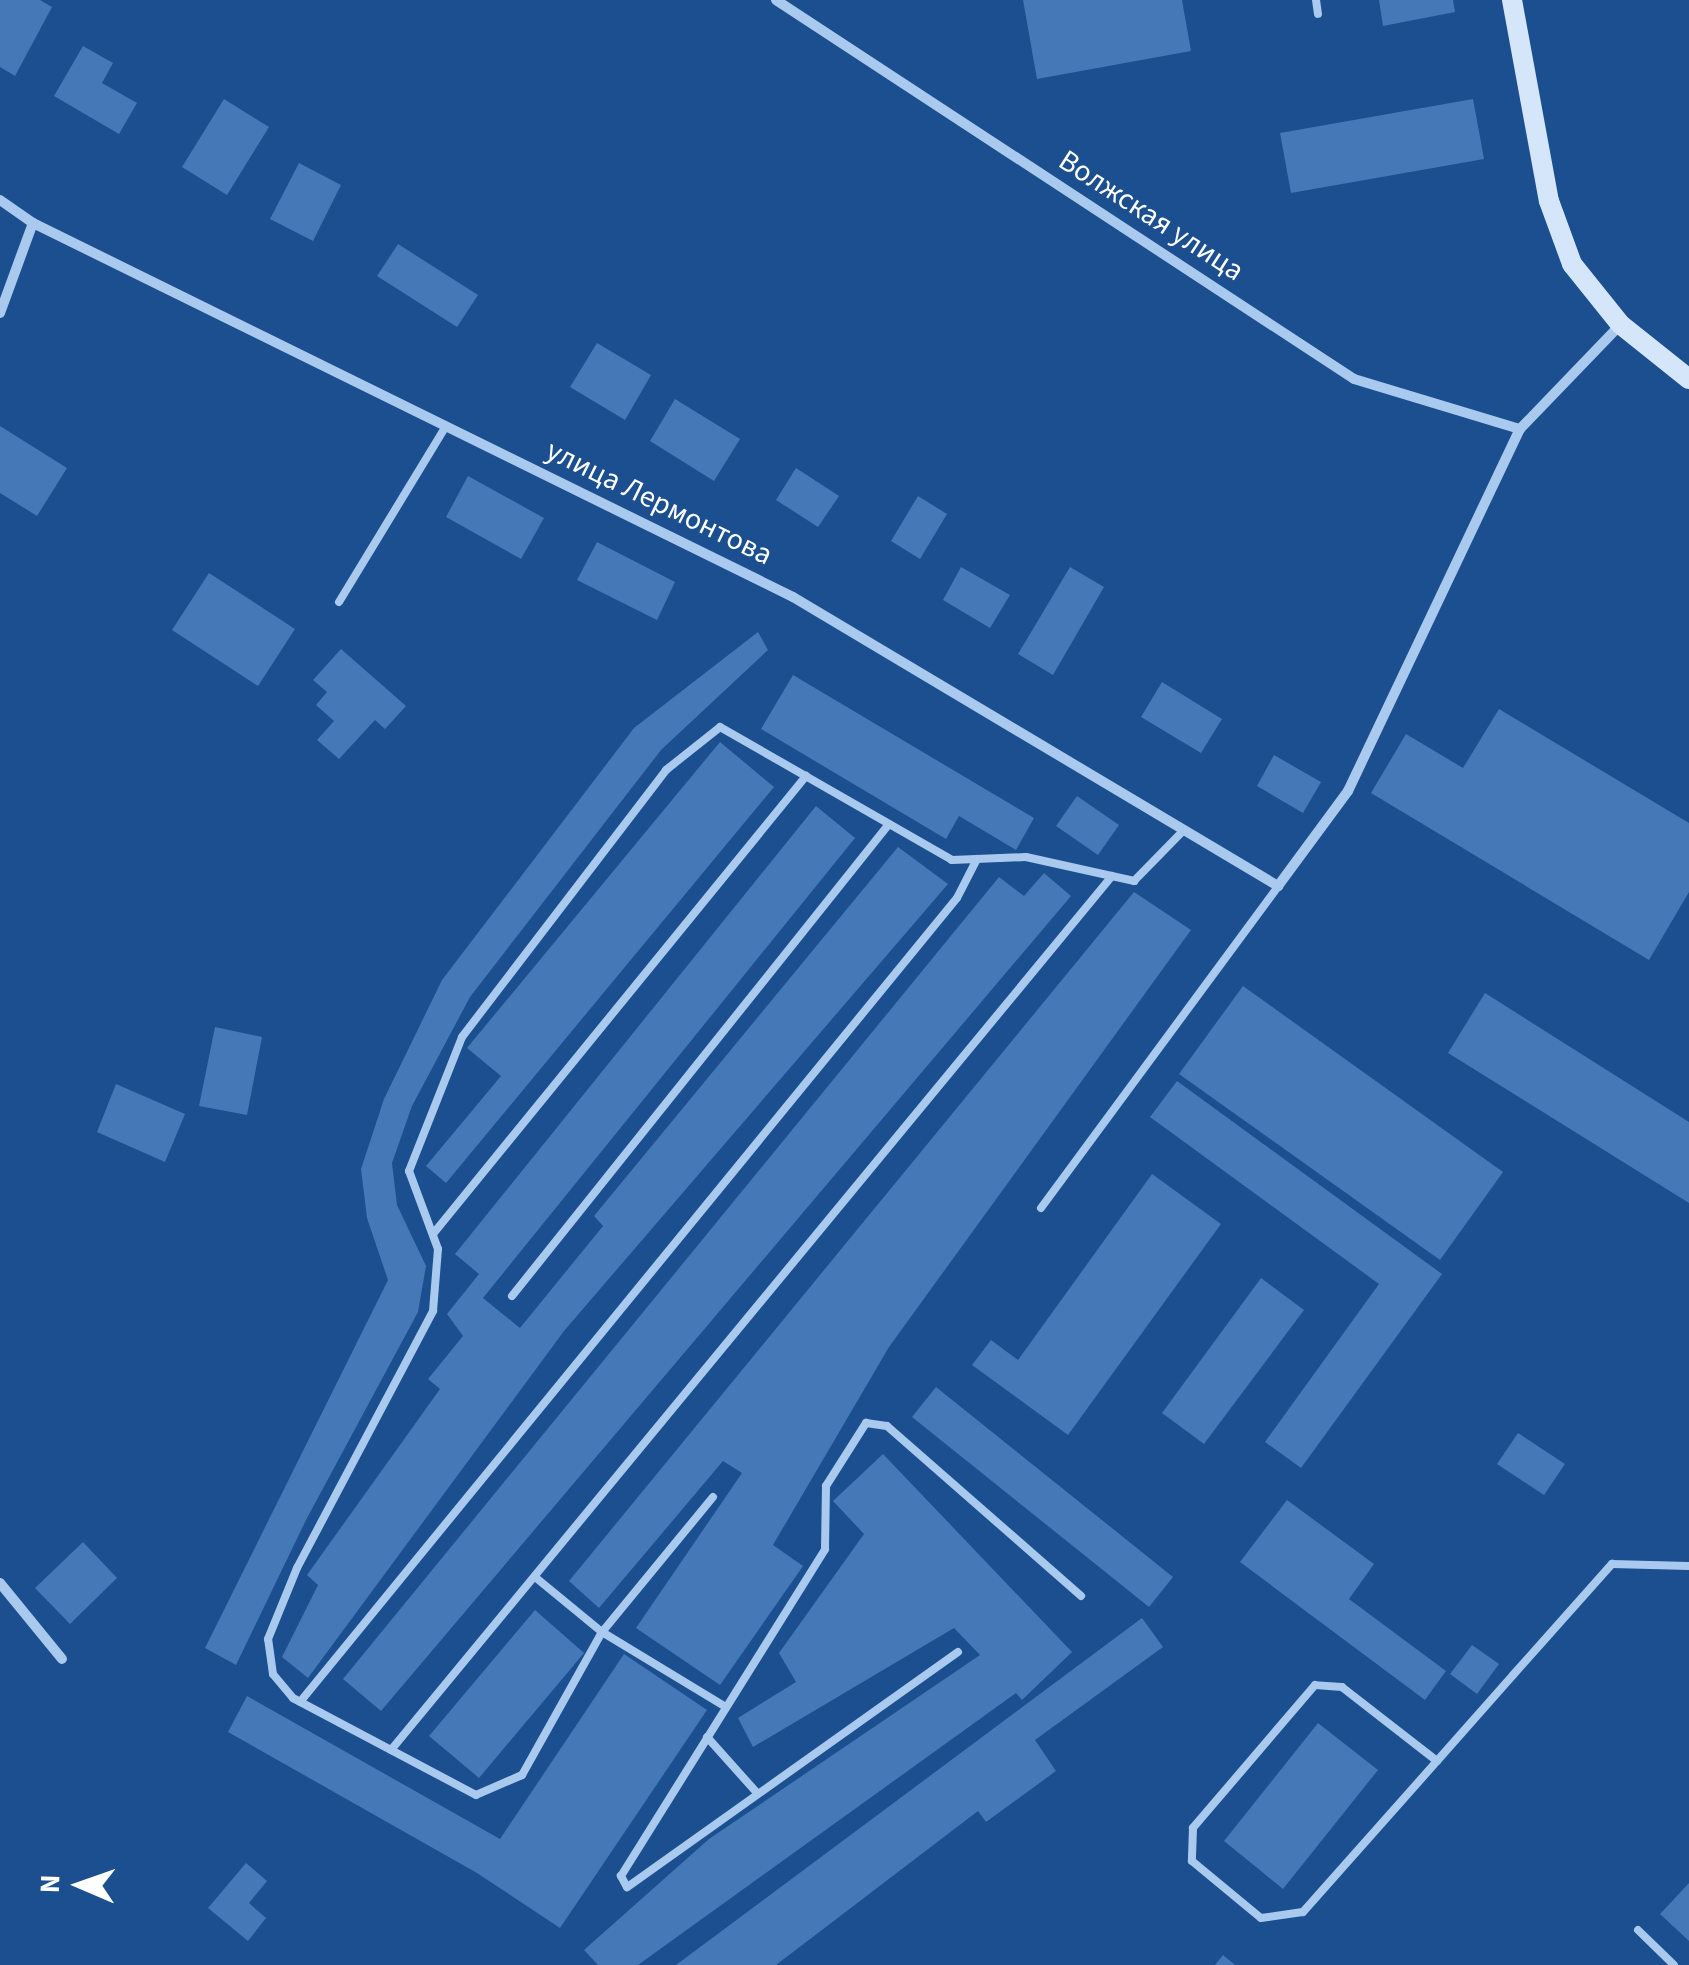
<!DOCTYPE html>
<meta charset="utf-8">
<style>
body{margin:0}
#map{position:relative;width:1689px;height:1965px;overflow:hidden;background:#1b4f8f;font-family:"Source Sans 3",sans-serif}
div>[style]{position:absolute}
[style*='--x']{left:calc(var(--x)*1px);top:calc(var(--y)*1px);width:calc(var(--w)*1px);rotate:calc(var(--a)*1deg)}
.building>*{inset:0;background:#4478b7}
.service>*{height:8px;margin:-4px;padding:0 4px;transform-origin:4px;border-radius:4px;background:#a9c9ee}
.minor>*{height:10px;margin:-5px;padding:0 5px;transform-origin:5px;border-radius:5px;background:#a9c9ee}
.secondary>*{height:20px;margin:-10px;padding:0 10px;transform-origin:10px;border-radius:10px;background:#d6e6fa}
span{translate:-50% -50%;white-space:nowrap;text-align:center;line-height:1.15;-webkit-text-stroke:8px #1b4f8f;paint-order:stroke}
.street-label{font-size:30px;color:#fff}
.north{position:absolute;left:30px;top:1835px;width:100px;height:100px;-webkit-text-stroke:8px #1b4f8f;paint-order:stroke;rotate:272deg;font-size:28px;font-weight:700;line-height:40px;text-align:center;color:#fff}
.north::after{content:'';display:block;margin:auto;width:35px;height:45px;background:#fff;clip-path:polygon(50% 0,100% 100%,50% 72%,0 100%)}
</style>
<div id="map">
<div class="building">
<i style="clip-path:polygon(0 0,40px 0,52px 7px,15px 76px,0 67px)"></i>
<i style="clip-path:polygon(1023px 0,1182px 0,1191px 51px,1037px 79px)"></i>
<i style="clip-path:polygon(1379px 0,1453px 0,1455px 12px,1383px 26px)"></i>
<i style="clip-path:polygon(83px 46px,113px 63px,102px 83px,137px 103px,119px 134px,54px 96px)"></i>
<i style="clip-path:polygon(224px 99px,269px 127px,227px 195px,182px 167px)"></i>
<i style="clip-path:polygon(1473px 99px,1484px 159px,1291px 193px,1280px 133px)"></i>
<i style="clip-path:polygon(299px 163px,341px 185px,313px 241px,270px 219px)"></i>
<i style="clip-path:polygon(398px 244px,478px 295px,457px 327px,377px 276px)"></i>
<i style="clip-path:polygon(597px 343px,651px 375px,625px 420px,570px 387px)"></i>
<i style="clip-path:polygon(675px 399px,740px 439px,714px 481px,650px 441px)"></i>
<i style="clip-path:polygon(0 426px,67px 468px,37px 516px,0 493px)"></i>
<i style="clip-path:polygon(796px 468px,839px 496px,818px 527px,776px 500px)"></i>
<i style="clip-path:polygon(468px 476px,544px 518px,521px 559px,446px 517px)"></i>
<i style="clip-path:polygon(918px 496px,947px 514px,920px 559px,891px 541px)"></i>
<i style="clip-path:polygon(597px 542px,675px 582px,657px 620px,577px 580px)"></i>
<i style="clip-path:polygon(961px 567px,1010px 595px,990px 628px,943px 600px)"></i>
<i style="clip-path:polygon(1070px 567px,1104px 587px,1053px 675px,1018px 654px)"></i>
<i style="clip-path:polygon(209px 573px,295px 629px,258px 686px,172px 630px)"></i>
<i style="clip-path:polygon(758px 632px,768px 650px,661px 750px,470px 997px,412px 1106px,392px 1163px,397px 1205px,426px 1266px,418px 1312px,306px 1520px,236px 1665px,205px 1648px,388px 1280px,367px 1218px,361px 1169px,384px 1099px,442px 980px,634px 728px)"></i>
<i style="clip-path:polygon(341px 649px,406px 706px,385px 729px,375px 720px,339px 759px,317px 740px,334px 721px,316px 705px,327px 692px,313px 680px)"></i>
<i style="clip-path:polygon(793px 675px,1034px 818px,1016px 850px,959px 816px,946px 839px,761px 729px)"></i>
<i style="clip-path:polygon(1162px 682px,1222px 719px,1201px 753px,1141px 717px)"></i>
<i style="clip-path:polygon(1499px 709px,1689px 823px,1689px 892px,1649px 960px,1371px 793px,1406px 734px,1463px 768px)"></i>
<i style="clip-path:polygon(720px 742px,774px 787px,446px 1183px,426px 1166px,501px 1076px,467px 1048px)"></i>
<i style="clip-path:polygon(1274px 755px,1321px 782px,1303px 813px,1257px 786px)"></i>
<i style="clip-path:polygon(1077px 796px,1119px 825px,1098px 855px,1056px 826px)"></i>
<i style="clip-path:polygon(816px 806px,855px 838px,483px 1298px,520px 1328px,603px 1226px,594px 1216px,898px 847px,948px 884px,564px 1331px,308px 1678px,282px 1657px,318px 1585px,307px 1575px,440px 1389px,428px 1379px,463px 1336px,447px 1314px,479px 1274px,455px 1254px)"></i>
<i style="clip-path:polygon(1044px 873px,1071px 896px,381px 1711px,343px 1679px,999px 877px,1024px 896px)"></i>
<i style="clip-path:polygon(1134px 892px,1191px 930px,889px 1347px,773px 1545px,803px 1566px,720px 1685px,636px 1628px,742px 1473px,723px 1461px,599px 1608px,569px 1581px)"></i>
<i style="clip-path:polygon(1243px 986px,1503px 1172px,1440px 1260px,1179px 1074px)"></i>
<i style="clip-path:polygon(1485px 993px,1689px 1122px,1689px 1203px,1448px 1053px)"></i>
<i style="clip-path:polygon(215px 1027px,262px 1037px,247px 1115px,199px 1106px)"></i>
<i style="clip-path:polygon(1177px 1081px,1442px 1274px,1301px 1468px,1265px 1442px,1379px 1284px,1150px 1117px)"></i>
<i style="clip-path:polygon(116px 1084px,185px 1114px,165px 1162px,97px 1132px)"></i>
<i style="clip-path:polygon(1152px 1174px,1221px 1224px,1068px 1435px,972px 1365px,991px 1340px,1018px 1360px)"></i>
<i style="clip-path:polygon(1261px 1278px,1304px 1310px,1204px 1444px,1162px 1413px)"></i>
<i style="clip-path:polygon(936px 1387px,1173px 1577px,1149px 1607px,912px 1417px)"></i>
<i style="clip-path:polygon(1518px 1433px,1565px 1464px,1544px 1495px,1497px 1464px)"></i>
<i style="clip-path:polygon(883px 1454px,1072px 1652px,1022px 1700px,1016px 1693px,638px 1965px,598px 1965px,584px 1950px,709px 1839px,980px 1655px,954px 1628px,753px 1747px,738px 1718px,796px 1682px,779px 1653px,864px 1534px,833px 1501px)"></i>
<i style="clip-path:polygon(1287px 1500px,1374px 1564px,1349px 1599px,1446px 1671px,1425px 1700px,1240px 1562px)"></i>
<i style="clip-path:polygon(83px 1542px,117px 1578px,70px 1624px,35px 1588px)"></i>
<i style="clip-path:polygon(535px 1610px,584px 1653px,479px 1778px,429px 1736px)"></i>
<i style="clip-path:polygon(1142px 1618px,1163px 1647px,1035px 1740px,1056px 1771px,986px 1822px,978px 1811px,776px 1965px,676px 1965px)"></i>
<i style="clip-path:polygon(1472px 1645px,1499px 1664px,1477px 1694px,1450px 1674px)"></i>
<i style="clip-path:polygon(624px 1654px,707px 1710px,560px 1928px,477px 1873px,228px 1732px,247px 1696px,500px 1839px)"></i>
<i style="clip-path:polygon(1318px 1723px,1378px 1770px,1283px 1889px,1224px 1841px)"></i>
<i style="clip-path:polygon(246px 1863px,267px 1881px,249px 1903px,266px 1918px,248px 1941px,208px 1908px)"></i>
<i style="clip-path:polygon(1689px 1883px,1689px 1941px,1660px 1914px)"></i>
<i style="clip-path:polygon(1223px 1955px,1235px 1965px,1215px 1965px)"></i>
</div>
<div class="service">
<i style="--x:1316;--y:0;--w:14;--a:82"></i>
<i style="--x:339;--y:602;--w:206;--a:-58.7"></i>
<i style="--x:1041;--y:1208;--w:400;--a:-53.6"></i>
<i style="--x:433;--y:1234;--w:591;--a:-50.84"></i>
<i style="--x:512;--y:1296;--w:604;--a:-51.38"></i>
<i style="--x:713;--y:1497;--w:175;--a:129.4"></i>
<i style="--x:602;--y:1632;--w:164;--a:119.2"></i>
<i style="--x:522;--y:1775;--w:50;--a:156.5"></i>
<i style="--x:476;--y:1795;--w:207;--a:-152.1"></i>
<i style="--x:293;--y:1698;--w:31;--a:-130"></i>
<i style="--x:273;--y:1674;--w:35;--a:-98"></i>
<i style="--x:268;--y:1639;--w:77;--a:-67.8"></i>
<i style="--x:297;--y:1568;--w:291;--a:-62.1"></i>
<i style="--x:433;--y:1311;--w:62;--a:-85.4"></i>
<i style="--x:438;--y:1249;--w:83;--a:-110.4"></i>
<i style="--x:409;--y:1171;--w:144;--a:-68.4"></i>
<i style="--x:462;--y:1037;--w:336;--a:-52.6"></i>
<i style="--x:666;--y:770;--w:69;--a:-38.5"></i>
<i style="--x:720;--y:727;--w:267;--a:29.8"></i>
<i style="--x:952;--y:860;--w:74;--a:-2.3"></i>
<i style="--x:1026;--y:857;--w:111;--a:12.5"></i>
<i style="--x:1134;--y:881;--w:71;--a:-45.6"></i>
<i style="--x:535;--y:1577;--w:87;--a:39.4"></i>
<i style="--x:602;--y:1632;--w:145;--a:31.2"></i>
<i style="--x:958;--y:1652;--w:406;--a:144.6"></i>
<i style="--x:627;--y:1887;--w:13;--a:-119"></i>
<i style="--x:621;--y:1876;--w:385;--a:-58"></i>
<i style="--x:825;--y:1549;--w:63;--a:-89.1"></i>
<i style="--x:826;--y:1486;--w:75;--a:-57.6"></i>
<i style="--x:866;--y:1423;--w:21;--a:8"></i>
<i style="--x:887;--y:1426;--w:258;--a:41.2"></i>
<i style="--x:300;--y:1702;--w:1038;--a:-50.75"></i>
<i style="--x:957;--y:898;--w:44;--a:-62.9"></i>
<i style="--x:707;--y:1737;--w:76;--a:48.2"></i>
<i style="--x:391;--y:1750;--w:1133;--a:-50.48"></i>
<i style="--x:1437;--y:1761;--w:120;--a:-142.1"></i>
<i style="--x:1342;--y:1687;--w:27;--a:-176"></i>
<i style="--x:1315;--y:1685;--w:188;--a:130.5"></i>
<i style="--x:1193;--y:1828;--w:33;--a:92"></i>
<i style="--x:1192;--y:1861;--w:89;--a:39.6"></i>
<i style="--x:1261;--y:1918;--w:42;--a:-8.1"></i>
<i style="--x:1303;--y:1912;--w:202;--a:-48.4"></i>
<i style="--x:1437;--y:1761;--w:115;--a:-48.5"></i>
<i style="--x:1513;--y:1675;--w:149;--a:-48.3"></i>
<i style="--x:1612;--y:1564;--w:77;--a:1.5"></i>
<i style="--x:1638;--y:1930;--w:50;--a:44.2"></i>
</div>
<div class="minor">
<i style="--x:776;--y:0;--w:691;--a:33.25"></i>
<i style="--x:1354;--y:379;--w:173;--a:16.8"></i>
<i style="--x:0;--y:200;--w:40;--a:34.9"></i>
<i style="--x:33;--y:223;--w:847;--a:26.2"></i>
<i style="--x:793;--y:597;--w:565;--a:30.79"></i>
<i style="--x:1278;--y:886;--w:118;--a:-53.6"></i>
<i style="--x:1348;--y:791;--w:401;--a:-64.6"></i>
<i style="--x:1520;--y:429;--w:144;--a:-46.1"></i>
<i style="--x:0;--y:313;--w:96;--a:-69.9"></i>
<i style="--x:0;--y:1583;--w:98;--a:50.8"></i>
</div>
<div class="secondary">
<i style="--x:1512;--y:0;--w:204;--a:79.6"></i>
<i style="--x:1549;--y:201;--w:67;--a:69.9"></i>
<i style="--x:1572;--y:264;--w:77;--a:51.3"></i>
<i style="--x:1620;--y:324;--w:88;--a:38.6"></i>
</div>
<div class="street-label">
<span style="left:1151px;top:216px;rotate:33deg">Волжская улица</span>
<span style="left:659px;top:503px;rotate:26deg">улица Лермонтова</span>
</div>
<div class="north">N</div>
</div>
